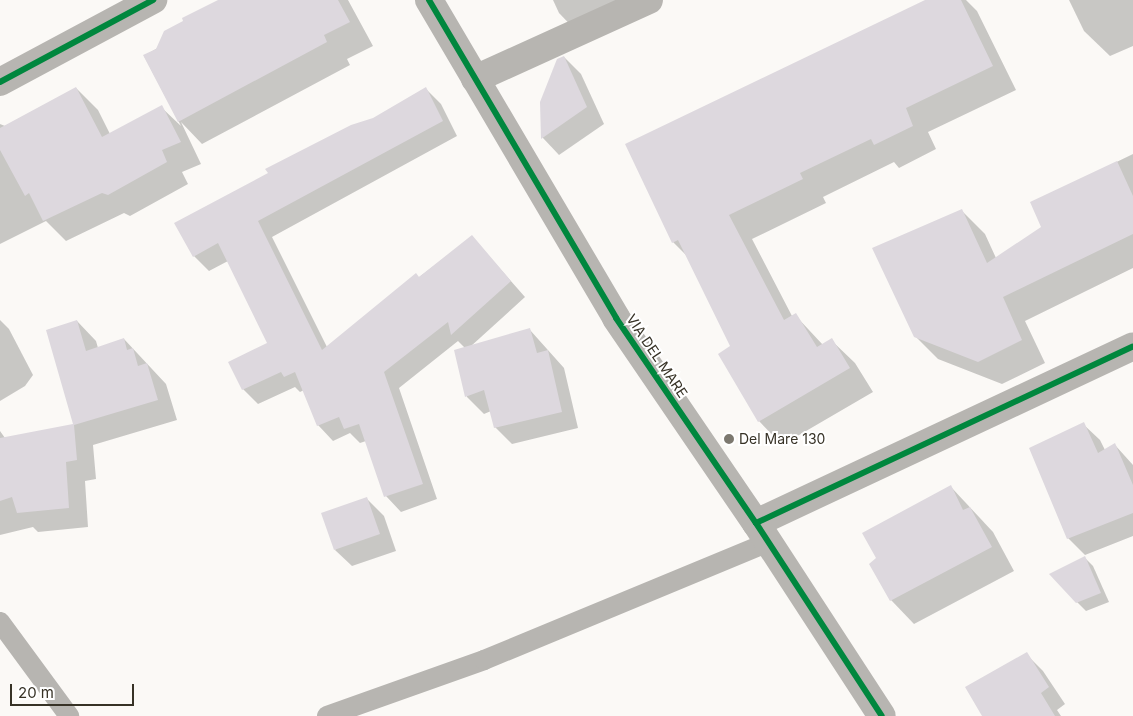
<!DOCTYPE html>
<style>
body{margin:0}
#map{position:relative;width:1133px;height:716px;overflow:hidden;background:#fbf9f6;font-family:Inter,sans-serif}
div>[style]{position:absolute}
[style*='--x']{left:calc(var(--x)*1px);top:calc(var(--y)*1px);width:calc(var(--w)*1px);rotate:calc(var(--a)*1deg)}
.shadow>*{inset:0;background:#0003}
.building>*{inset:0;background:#ddd8de}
.service>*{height:20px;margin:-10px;padding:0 10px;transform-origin:10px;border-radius:10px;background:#b7b5b1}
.minor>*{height:28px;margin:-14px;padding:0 14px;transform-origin:14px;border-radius:14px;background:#b7b5b1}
.cycleway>*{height:6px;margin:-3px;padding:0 3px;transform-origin:3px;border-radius:3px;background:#00873e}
.dots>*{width:14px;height:14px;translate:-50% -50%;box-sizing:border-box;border:2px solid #fff;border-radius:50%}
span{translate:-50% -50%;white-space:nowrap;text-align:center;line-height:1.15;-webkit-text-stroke:4px #fff;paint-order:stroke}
.street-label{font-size:14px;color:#373226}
.poi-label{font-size:14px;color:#373226}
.left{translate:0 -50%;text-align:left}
.scale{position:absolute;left:10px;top:684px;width:124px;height:22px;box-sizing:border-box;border:2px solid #373226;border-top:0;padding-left:6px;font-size:15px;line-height:18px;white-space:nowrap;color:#373226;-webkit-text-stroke:4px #fff;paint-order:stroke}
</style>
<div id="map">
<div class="shadow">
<i style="clip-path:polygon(239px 0,348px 0,373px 46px,347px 59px,350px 65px,202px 144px,181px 122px,201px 164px,182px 172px,188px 184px,130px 216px,124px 213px,66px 241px,46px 221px,0 244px,0 124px,5px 126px,76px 88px,98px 110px,110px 134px,161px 107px,181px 126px,144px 56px)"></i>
<i style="clip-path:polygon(553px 0,658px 0,582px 37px,559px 13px)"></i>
<i style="clip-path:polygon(927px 0,966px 0,977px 11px,1016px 90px,928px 132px,936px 149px,899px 168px,894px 162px,823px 197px,826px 203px,752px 239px,792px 316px,795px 315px,823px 345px,831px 340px,855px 363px,873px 392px,782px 445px,759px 421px,732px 347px,687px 256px,673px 242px)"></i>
<i style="clip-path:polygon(1069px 0,1133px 0,1133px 46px,1110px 56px,1084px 31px)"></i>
<i style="clip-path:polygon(564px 57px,581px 74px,604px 124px,559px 155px,543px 138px,542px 102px)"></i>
<i style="clip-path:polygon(426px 89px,441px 104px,457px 136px,272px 237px,327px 347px,472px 237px,525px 297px,470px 347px,530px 330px,564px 368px,578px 428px,512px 444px,495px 427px,491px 411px,484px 414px,467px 397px,456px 351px,465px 348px,458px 341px,399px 388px,437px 499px,401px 512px,386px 496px,366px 441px,360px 443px,350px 433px,333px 441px,318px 425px,304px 390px,300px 392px,295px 387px,258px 404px,243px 389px,268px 343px,228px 261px,209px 271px,194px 256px,373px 119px)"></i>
<i style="clip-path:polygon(1133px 154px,1133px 268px,1025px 321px,1045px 363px,1002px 384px,938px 359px,915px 336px,962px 211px,985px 234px,996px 258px,1043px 227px,1032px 203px)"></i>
<i style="clip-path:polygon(0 320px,9px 329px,33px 375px,25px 386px,0 401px)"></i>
<i style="clip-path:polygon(77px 321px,96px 341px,98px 348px,124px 339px,166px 384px,177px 420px,93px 445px,96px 479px,85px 481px,88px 527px,38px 532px,33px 527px,0 535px,0 431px,5px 438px,74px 425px,48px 330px)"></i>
<i style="clip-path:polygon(1083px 424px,1100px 440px,1105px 450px,1115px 445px,1133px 465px,1133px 536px,1085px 555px,1068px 538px,1031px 448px)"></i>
<i style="clip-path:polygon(951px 487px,993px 532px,1014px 571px,914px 624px,891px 600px)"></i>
<i style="clip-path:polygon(367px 499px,384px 516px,396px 551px,352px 566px,335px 550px)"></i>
<i style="clip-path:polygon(1084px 557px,1093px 566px,1109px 602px,1086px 611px,1077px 602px)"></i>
<i style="clip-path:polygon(1026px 654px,1043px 671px,1065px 704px,1057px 710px,1061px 716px,983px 716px)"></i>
</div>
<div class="building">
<i style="clip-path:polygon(218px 0,338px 0,350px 22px,324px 35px,327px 42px,178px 122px,143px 55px,156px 49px,164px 31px,183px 21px,182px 18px)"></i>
<i style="clip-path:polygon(925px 0,961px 0,993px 66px,906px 108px,913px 126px,874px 145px,871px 139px,800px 173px,803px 179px,729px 215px,784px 320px,796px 313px,817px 347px,832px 338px,850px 368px,758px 422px,718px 354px,730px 346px,678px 240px,672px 243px,625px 144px)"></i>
<i style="clip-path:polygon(564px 56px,587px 107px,541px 139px,540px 102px,557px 59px)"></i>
<i style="clip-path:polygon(76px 87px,102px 137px,162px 105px,181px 142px,162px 150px,167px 162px,108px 195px,102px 193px,43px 221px,29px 193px,25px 196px,0 150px,0 128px)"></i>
<i style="clip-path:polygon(426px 87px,443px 121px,258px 221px,322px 350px,416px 273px,419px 277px,472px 235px,511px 281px,451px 335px,448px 322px,384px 372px,423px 484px,384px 497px,359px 424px,344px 429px,339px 417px,317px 426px,295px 372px,284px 377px,281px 372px,242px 390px,228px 362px,267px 343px,218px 243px,193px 257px,174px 223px,268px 173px,265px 169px,351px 125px,373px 118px)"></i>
<i style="clip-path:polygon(1117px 161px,1133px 196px,1133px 234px,1003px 297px,1022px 340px,978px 362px,914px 337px,872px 248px,962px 209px,987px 263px,1041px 227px,1030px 202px)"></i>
<i style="clip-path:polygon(77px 320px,86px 351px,124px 338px,127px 350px,133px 348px,138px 366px,147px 363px,158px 400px,74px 425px,77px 460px,66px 462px,69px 508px,17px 513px,12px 497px,0 501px,0 438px,73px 424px,46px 330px)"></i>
<i style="clip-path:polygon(530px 328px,537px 353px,548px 350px,562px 412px,494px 428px,484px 390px,465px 397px,454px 350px)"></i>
<i style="clip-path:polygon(1084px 422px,1098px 453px,1115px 443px,1133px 485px,1133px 513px,1067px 539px,1029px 448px)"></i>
<i style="clip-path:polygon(951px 485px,963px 510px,970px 507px,992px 547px,890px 601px,869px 564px,876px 558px,862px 533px)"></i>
<i style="clip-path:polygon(367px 497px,380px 534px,334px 550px,321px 513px)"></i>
<i style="clip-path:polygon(1085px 556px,1101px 593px,1076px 603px,1049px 574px)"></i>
<i style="clip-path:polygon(1027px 652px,1049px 687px,1041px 693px,1055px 716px,982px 716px,965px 687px)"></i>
</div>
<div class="service">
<i style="--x:0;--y:622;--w:117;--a:53.7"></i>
<i style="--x:327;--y:716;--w:167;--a:-19.6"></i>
<i style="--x:484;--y:660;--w:308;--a:-22.5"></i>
</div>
<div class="minor">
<i style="--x:429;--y:0;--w:369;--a:59.5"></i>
<i style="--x:616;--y:318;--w:248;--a:55.7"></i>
<i style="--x:756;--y:523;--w:230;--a:56.9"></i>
<i style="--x:475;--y:79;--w:191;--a:-24.4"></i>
<i style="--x:0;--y:82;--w:174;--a:-28.2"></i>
<i style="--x:756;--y:523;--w:416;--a:-25.1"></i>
</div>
<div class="cycleway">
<i style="--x:429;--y:0;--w:369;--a:59.5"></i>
<i style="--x:616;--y:318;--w:248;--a:55.7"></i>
<i style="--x:756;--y:523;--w:230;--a:56.9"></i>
<i style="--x:0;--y:82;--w:174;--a:-28.2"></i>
<i style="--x:756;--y:523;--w:416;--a:-25.1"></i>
</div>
<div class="dots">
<i style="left:729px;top:439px;background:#7c786f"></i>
</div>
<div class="street-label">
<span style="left:657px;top:356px;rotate:56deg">VIA DEL MARE</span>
</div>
<div class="poi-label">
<span class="left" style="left:739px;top:439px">Del Mare 130</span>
</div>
<div class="scale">20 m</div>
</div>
